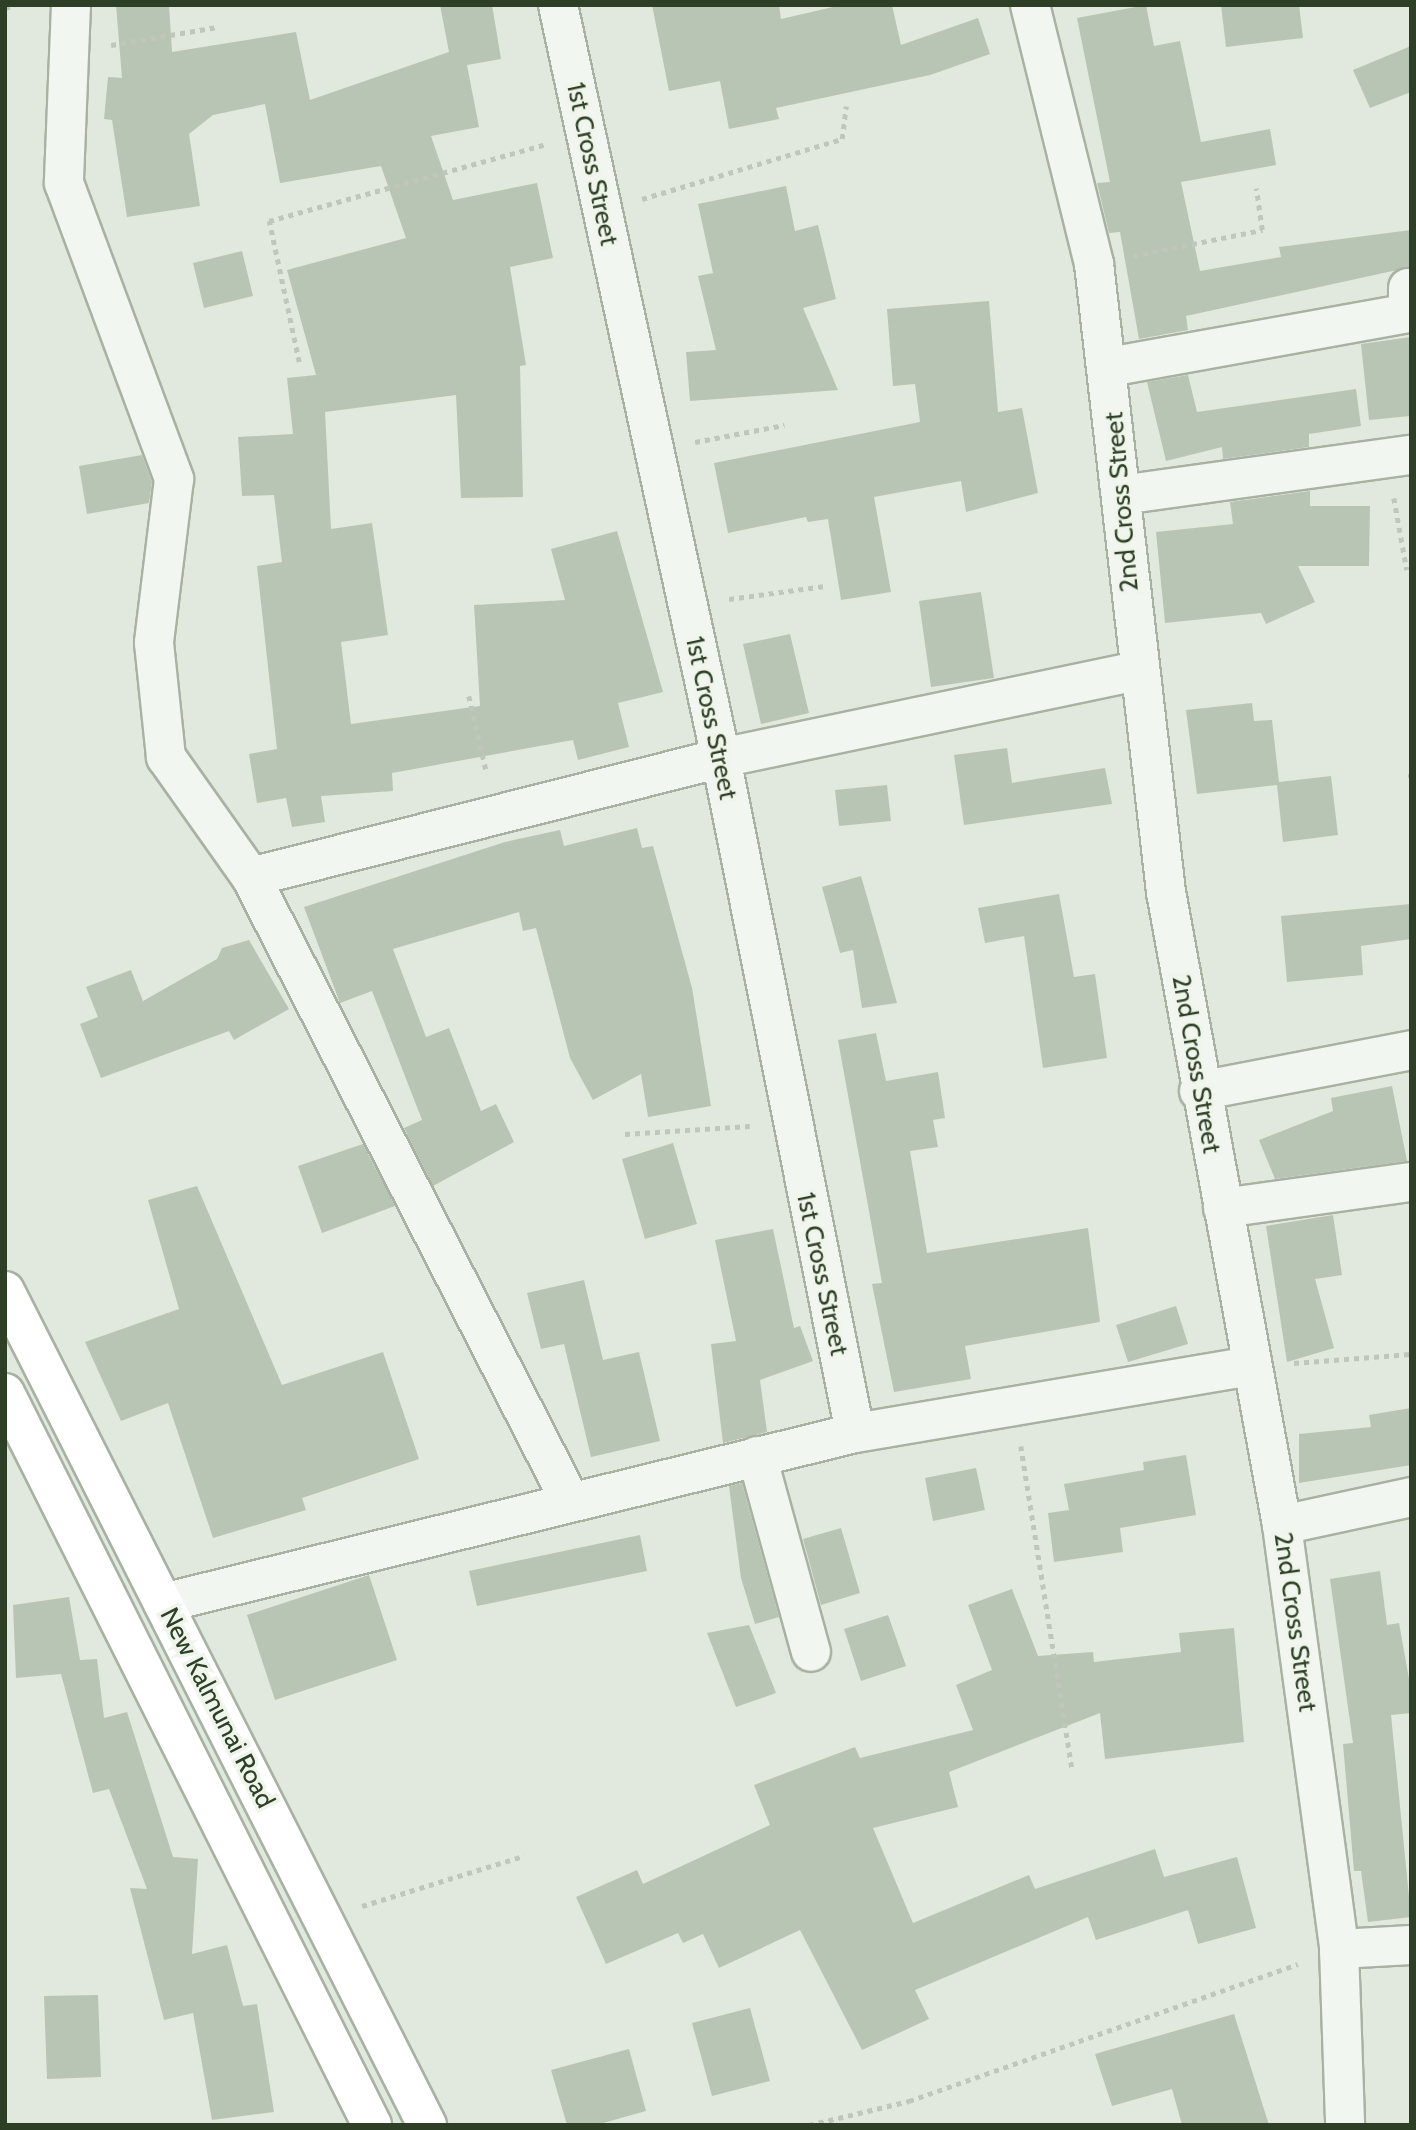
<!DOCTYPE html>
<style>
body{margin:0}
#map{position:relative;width:1416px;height:2130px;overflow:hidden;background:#e1e8dd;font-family:Cabin,sans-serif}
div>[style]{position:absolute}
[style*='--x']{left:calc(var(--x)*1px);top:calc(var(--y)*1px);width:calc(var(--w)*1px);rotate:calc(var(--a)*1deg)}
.building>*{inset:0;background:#b9c5b4}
.path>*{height:4.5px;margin-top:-2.25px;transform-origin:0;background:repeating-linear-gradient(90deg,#bfc6bb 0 5px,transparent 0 10px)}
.roads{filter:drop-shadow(2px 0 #a7b2a2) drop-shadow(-2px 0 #a7b2a2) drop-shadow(0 2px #a7b2a2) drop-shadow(0 -2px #a7b2a2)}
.minor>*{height:38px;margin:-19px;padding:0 19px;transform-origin:19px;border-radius:19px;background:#f2f6f0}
.highway>*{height:38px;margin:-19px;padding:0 19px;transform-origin:19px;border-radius:19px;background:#fff}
span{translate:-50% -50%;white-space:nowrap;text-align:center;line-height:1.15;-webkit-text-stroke:7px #f0f5ec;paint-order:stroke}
.street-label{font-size:26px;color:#2d3f25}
.frame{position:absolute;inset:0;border:7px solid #2d3f25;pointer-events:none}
</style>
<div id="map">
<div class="building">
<i style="clip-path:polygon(116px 5px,169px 5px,172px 52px,296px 32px,310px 100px,449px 52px,440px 5px,492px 5px,501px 59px,467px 65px,479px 127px,431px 136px,453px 200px,537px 183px,553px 258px,510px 267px,526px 365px,520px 366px,523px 497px,461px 498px,456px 395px,325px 412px,331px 529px,372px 523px,388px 635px,341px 642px,351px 724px,480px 706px,474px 605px,565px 600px,551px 549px,617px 531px,663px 692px,618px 703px,629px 747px,578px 760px,573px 740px,392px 773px,393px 791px,321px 796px,325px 822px,292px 827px,286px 798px,257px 803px,249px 754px,277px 749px,257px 566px,282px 562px,274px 495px,242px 496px,238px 437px,293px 434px,287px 378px,316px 375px,287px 270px,406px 238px,381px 166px,280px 183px,265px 104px,213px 115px,189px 134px,200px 206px,127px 217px,112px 120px,104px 119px,108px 77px,122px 78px)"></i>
<i style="clip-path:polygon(652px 5px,779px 5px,781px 19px,842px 5px,892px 5px,901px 45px,978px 18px,990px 54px,930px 75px,776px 108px,779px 119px,729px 129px,720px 81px,669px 91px)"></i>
<i style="clip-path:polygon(1146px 5px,1154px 46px,1180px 41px,1201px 142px,1270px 129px,1276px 165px,1181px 182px,1200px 271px,1281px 257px,1279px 247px,1411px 230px,1411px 267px,1186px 316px,1188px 330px,1139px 339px,1120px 232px,1109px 233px,1097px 183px,1110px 182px,1077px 18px)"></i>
<i style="clip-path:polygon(1221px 5px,1299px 5px,1303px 38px,1226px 47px)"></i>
<i style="clip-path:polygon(1411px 46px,1411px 92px,1370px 108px,1353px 70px)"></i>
<i style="clip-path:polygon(786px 186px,795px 231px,818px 225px,836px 299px,803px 308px,838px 390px,690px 401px,686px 352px,716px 350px,698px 276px,713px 273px,698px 204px)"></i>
<i style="clip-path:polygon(242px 251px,253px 296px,204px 308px,193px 263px)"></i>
<i style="clip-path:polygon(989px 301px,998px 412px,1022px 408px,1038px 493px,966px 512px,961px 481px,874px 497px,891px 592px,841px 600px,828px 519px,808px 522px,806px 517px,728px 533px,714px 463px,920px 422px,915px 384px,893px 386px,887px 309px)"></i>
<i style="clip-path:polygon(1411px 337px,1411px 416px,1369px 420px,1361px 344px)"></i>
<i style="clip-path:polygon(1188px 375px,1197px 412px,1356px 389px,1361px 426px,1309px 434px,1309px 447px,1223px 459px,1222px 447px,1166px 461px,1147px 382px)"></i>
<i style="clip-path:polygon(142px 455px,152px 482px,149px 503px,87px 514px,79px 466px)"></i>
<i style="clip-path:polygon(1310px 491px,1310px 506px,1370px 506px,1369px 566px,1298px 566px,1315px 602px,1266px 624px,1261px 613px,1165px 623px,1156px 532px,1233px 524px,1230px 502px)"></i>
<i style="clip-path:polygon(981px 592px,994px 678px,931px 687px,919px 601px)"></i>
<i style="clip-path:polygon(790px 634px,809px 713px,761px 724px,743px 644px)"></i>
<i style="clip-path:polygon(1252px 703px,1254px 721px,1272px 720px,1279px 782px,1331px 776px,1338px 835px,1283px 842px,1277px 785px,1197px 794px,1186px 710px)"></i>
<i style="clip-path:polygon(1007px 748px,1012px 783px,1105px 768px,1112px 804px,964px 825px,954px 755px)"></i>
<i style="clip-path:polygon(887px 785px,891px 821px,839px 826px,835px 790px)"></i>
<i style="clip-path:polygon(637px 828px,642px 848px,653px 846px,692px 988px,711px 1106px,648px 1117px,641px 1074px,593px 1100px,570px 1058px,536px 928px,523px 931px,519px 912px,393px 949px,426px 1037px,449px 1028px,481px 1111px,496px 1104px,514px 1142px,433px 1186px,404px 1128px,422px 1120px,372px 991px,340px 1003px,304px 907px,505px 842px,560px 830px,564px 846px)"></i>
<i style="clip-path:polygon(861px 876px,880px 942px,897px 1003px,862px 1008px,853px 950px,840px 953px,822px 887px)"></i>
<i style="clip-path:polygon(1059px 894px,1074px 977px,1095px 974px,1107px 1058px,1043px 1068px,1024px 936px,985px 943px,978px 908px)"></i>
<i style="clip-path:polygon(1411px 904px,1411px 939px,1361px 946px,1363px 975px,1287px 982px,1281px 916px)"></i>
<i style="clip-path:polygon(249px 940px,289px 1009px,234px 1040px,229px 1031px,101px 1078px,80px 1024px,98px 1017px,86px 987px,131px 970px,143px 1001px,217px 959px,222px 948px)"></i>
<i style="clip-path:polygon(876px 1033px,886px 1081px,938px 1072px,945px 1118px,933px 1120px,938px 1147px,910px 1151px,927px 1253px,1088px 1228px,1100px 1322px,965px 1346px,971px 1379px,894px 1392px,872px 1284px,882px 1283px,838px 1040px)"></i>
<i style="clip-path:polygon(1392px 1086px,1407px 1161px,1275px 1179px,1259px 1140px,1333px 1111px,1331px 1098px)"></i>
<i style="clip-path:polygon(673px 1143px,697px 1224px,645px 1239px,622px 1159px)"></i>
<i style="clip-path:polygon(363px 1144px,395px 1206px,322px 1233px,298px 1166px)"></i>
<i style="clip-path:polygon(197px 1186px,282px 1385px,383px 1352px,419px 1459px,302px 1498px,306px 1510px,213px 1538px,168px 1403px,121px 1421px,85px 1342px,179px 1309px,148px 1200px)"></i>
<i style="clip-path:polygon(1333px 1215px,1342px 1275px,1315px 1279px,1334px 1348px,1287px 1362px,1266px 1226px)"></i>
<i style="clip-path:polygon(773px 1229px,794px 1328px,800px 1326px,813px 1361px,760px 1380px,767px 1432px,723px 1443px,711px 1344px,736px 1341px,715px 1240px)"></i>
<i style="clip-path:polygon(584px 1280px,603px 1360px,639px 1352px,660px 1441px,591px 1457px,564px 1344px,541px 1349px,527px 1293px)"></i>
<i style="clip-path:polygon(1176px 1306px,1188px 1344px,1128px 1362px,1116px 1325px)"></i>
<i style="clip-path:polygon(1411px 1408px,1411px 1465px,1299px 1483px,1299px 1434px,1371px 1427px,1369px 1415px)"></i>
<i style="clip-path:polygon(1186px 1455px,1196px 1515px,1120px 1528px,1123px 1552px,1054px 1562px,1048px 1513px,1069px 1510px,1064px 1484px,1144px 1470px,1143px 1462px)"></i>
<i style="clip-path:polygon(976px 1468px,985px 1510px,933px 1521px,925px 1478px)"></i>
<i style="clip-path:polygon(742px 1483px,779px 1617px,755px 1624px,741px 1578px,729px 1486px)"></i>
<i style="clip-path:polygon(841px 1528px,860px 1593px,821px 1605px,803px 1539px)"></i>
<i style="clip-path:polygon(640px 1535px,647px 1571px,477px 1606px,469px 1571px)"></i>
<i style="clip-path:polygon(1380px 1571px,1387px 1625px,1399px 1623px,1411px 1690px,1411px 1713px,1391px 1715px,1411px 1917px,1368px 1922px,1361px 1871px,1354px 1871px,1343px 1744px,1353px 1743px,1330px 1579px)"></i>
<i style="clip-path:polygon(369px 1575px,397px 1660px,275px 1700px,247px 1615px)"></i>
<i style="clip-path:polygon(1012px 1589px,1038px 1656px,1093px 1652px,1094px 1662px,1181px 1652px,1179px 1633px,1234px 1628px,1244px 1742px,1105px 1759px,1100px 1713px,949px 1772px,958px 1807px,873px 1828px,913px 1923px,1029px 1875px,1035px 1889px,1155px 1849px,1164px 1877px,1237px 1857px,1256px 1928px,1198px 1944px,1188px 1910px,1096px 1940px,1088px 1917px,915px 1990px,929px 2019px,862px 2050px,800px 1930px,719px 1968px,703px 1934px,683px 1943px,678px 1933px,606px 1964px,576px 1897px,637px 1870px,643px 1884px,770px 1825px,754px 1785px,855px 1747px,860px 1758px,973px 1730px,956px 1685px,992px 1670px,968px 1605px)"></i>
<i style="clip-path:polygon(69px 1597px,80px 1660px,97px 1659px,104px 1718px,127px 1712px,173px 1857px,198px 1859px,192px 1954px,227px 1945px,243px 2006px,257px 2004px,274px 2112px,212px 2120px,193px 2013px,164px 2020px,130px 1888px,147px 1889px,109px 1789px,93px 1793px,61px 1674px,16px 1678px,13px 1605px)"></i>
<i style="clip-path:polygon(888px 1615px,906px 1666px,861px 1681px,844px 1629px)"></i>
<i style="clip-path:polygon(749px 1625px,776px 1693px,736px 1707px,707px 1633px)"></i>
<i style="clip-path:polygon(98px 1995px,101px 2077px,47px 2079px,44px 1996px)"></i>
<i style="clip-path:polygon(750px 2008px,770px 2081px,712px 2096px,692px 2023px)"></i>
<i style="clip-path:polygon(1234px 2014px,1269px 2125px,1182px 2125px,1172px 2089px,1112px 2106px,1095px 2054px)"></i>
<i style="clip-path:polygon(629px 2049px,646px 2111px,596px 2125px,567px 2125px,551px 2070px)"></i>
</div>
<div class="path">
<i style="--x:5;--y:8;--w:10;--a:-17"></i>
<i style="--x:111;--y:45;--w:108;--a:-9.6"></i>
<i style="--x:642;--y:199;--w:209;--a:-16.7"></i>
<i style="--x:842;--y:139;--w:33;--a:-83"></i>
<i style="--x:1133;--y:256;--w:132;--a:-11.4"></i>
<i style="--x:1262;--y:230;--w:42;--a:-98.1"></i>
<i style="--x:299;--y:362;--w:144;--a:-102"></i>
<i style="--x:269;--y:221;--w:288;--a:-15.5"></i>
<i style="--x:695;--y:442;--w:91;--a:-10.8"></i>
<i style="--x:1394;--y:498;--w:73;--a:79.8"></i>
<i style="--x:729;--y:599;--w:97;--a:-7.7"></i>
<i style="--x:469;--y:696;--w:80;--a:77"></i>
<i style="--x:1408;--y:776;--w:3;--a:0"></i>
<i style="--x:625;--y:1134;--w:125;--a:-3.7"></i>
<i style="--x:1294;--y:1363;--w:117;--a:-4.4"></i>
<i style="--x:1021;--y:1446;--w:326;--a:81"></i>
<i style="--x:362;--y:1906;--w:170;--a:-17.2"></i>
<i style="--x:809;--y:2125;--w:103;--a:-13.5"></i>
<i style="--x:909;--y:2101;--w:412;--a:-19.4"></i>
</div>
<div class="roads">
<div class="minor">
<i style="--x:71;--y:5;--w:178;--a:92.3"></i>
<i style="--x:64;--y:183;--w:316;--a:69.6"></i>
<i style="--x:174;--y:479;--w:165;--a:97"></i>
<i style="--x:154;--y:643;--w:115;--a:84"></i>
<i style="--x:166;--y:757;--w:147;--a:54.7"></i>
<i style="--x:251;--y:877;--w:699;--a:62.92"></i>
<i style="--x:558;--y:5;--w:770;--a:77.79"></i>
<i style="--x:721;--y:758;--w:688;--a:78.77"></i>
<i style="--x:1030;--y:5;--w:267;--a:76.1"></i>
<i style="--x:1094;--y:264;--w:632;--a:83.46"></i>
<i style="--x:1166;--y:892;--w:644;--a:79.62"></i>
<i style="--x:1282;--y:1525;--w:428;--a:82.3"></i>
<i style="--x:1339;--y:1949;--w:176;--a:88"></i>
<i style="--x:1109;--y:367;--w:304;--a:-10.2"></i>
<i style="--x:1408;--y:313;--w:25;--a:-90"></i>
<i style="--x:1121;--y:495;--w:293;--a:-7.9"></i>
<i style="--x:251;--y:877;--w:485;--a:-14.2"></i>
<i style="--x:721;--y:758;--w:425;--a:-11.8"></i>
<i style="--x:1199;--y:1091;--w:216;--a:-10.9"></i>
<i style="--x:1223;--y:1208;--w:190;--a:-7.9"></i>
<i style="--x:757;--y:1456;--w:203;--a:74.6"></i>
<i style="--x:1282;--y:1525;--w:132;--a:-12.2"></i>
<i style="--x:163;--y:1603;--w:713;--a:-13.8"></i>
<i style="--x:855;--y:1433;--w:402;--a:-9.6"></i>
<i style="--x:1339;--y:1949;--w:72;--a:-3.2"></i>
</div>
<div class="highway">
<i style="--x:5;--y:1291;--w:935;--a:63.16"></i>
<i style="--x:5;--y:1393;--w:819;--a:63.37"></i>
</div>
</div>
<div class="street-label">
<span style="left:592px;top:164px;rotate:78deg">1st Cross Street</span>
<span style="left:1122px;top:502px;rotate:-95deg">2nd Cross Street</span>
<span style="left:711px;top:718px;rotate:78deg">1st Cross Street</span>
<span style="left:1196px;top:1064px;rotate:80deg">2nd Cross Street</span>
<span style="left:822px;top:1274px;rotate:78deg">1st Cross Street</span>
<span style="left:1295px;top:1622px;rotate:82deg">2nd Cross Street</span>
<span style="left:217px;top:1708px;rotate:63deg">New Kalmunai Road</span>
</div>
<div class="frame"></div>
</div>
